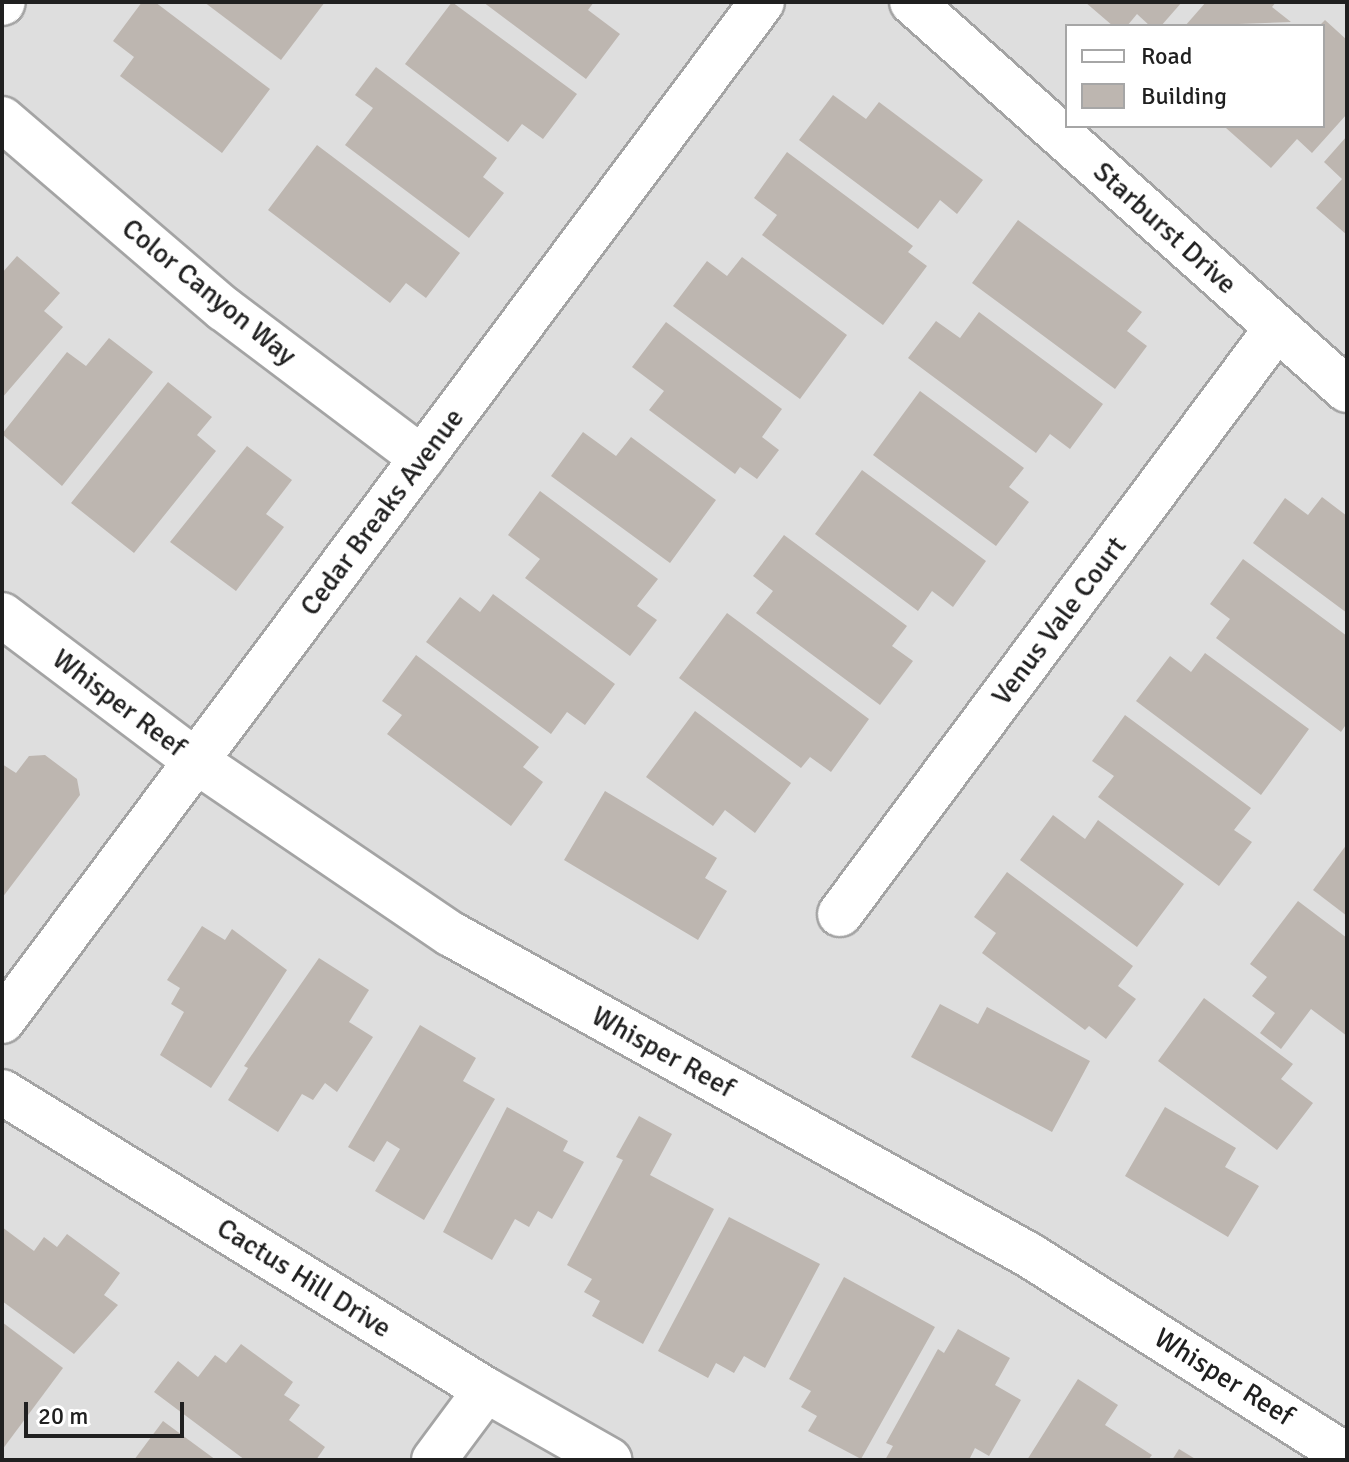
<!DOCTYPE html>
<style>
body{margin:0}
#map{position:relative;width:1349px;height:1462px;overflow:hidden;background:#f0eee8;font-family:Signika,sans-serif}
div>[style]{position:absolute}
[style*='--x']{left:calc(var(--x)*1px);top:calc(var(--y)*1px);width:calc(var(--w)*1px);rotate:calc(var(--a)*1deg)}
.residential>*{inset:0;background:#dedede}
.building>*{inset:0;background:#bdb6b0}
.roads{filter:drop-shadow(2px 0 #a4a4a4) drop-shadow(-2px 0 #a4a4a4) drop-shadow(0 2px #a4a4a4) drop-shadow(0 -2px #a4a4a4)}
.minor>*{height:44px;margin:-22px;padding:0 22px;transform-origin:22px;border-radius:22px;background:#fff}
span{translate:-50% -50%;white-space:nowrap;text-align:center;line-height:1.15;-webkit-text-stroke:7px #fff;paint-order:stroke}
.street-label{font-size:28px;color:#202020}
.frame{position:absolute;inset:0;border:4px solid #202020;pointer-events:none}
.legend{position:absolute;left:1065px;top:24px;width:260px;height:104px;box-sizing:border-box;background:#fff;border:2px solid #a6a6a6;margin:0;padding:10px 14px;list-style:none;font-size:24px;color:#202020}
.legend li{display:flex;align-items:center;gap:16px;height:40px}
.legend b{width:40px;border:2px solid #a6a6a6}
.scale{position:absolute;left:24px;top:1402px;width:160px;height:36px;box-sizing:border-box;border:4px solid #202020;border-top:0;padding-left:10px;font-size:24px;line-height:28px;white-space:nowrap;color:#202020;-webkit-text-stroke:6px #fff;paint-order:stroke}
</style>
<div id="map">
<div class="residential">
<i style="clip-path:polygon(evenodd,2px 2px,1347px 2px,1347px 1460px,2px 1460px,2px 2px,1067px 26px,1323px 26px,1323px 126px,1067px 126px,1067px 26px)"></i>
</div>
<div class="building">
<i style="clip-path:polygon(142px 2px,155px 2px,270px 89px,222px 153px,120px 76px,134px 57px,113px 41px)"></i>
<i style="clip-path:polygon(204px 2px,325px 2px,281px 60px)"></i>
<i style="clip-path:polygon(452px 2px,577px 94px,543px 139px,522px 124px,508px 142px,405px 64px)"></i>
<i style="clip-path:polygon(483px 2px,594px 2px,588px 10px,620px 34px,586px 79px)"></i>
<i style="clip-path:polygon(1085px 2px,1182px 2px,1161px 26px,1150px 26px,1137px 14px,1127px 26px,1113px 26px)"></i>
<i style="clip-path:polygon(1206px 2px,1276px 2px,1272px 7px,1291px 22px,1185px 26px)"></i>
<i style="clip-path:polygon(1325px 20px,1347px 40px,1347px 114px,1312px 153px,1297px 139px,1271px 168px,1226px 128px,1323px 126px,1319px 26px)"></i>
<i style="clip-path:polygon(376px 67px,497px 158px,483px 177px,504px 193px,469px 238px,345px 145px,373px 108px,355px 95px)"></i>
<i style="clip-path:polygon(833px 95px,866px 119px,879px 102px,983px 180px,957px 214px,940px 200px,918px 229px,799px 140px)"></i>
<i style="clip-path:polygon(1347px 136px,1347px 235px,1316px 208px,1342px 179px,1324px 162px)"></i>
<i style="clip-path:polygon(317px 145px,460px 253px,426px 298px,406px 283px,390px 303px,268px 210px)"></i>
<i style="clip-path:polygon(787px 152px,913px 246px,908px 252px,927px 266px,883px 325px,762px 235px,777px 215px,754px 198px)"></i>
<i style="clip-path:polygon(1018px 220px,1142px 312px,1127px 331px,1147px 346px,1115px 389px,972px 283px)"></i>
<i style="clip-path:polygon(17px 256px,60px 293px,44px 311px,63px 327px,2px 398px,2px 273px)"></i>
<i style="clip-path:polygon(742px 257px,847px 335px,800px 399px,673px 306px,707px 261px,727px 276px)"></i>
<i style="clip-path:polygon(979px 312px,1103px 404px,1070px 449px,1050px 434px,1036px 453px,908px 358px,936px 321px,960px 338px)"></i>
<i style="clip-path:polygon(666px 322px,782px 409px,762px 437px,779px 450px,757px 479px,740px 467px,735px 474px,649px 410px,664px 391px,632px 367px)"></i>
<i style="clip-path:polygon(109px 338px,153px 372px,62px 486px,2px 434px,67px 352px,86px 366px)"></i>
<i style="clip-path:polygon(168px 382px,212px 417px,197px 435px,216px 451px,134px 553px,71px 503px)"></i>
<i style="clip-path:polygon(920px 391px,1024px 468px,1009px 487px,1029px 502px,996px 546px,873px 455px)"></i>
<i style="clip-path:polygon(583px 432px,616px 456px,631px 437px,716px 500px,670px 563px,551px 476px)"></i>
<i style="clip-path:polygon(247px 446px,292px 480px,266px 514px,284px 527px,236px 591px,170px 542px)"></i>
<i style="clip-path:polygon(862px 470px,986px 561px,953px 607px,932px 591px,918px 611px,815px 534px)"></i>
<i style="clip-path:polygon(540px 491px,658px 579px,637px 606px,657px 620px,630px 656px,525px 578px,540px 559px,508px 535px)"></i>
<i style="clip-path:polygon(1322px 497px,1347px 516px,1347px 613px,1253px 543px,1285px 498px,1308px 515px)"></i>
<i style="clip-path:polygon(784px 535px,907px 626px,892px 646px,913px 661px,880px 705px,756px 613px,773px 591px,753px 576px)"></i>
<i style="clip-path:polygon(1243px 559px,1347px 636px,1347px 723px,1341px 732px,1216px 638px,1230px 619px,1210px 604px)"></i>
<i style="clip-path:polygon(493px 594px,615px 684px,585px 725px,567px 712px,551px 734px,426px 642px,460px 597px,480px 612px)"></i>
<i style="clip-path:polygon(727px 613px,869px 719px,831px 772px,810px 757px,801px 768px,679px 678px)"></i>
<i style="clip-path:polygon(1205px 653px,1309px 729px,1261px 795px,1136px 701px,1170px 656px,1191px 672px)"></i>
<i style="clip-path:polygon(416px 655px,539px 747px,523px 767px,543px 782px,511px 826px,387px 734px,402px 715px,382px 701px)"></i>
<i style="clip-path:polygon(695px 711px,791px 783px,755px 833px,725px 810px,713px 826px,646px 777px)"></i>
<i style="clip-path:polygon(1125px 715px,1251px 808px,1234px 830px,1252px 842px,1219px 886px,1098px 797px,1114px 776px,1092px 761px)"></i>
<i style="clip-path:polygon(45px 755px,77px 779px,80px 795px,2px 898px,2px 764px,16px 773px,29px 756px)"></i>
<i style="clip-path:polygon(605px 791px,717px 858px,705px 878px,727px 891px,698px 940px,564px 860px)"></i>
<i style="clip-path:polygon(1053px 815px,1085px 839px,1098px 820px,1184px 884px,1137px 947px,1020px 860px)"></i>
<i style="clip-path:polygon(1347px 844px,1347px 916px,1313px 890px)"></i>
<i style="clip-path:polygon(1007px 872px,1133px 966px,1118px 986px,1136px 999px,1106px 1039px,1089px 1026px,1085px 1030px,982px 953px,996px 933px,974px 917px)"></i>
<i style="clip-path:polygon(1298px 901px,1347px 938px,1347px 1036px,1311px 1009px,1281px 1049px,1260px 1033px,1275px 1013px,1252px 996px,1267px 977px,1250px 964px)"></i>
<i style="clip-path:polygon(202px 926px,225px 940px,232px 929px,287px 970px,211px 1088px,160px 1055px,184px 1012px,171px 1004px,180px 988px,167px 980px)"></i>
<i style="clip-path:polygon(319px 958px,369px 990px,349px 1022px,373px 1037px,337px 1092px,325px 1083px,313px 1100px,302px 1094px,278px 1132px,228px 1100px,248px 1068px,244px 1066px)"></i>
<i style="clip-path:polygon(1204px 998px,1293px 1064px,1281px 1079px,1313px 1103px,1277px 1150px,1158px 1061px)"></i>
<i style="clip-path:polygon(940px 1004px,978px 1024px,987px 1007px,1090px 1061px,1052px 1132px,911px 1057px)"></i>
<i style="clip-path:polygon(420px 1025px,476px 1058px,463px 1081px,495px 1099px,424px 1220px,375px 1191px,400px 1149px,387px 1141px,374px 1162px,348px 1147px)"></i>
<i style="clip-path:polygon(507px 1107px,568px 1141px,563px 1151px,584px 1162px,552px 1219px,538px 1211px,529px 1227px,515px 1219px,492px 1260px,443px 1232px)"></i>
<i style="clip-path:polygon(1165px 1107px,1236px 1148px,1225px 1167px,1259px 1186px,1228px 1237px,1125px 1176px)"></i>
<i style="clip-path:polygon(639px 1116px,672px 1134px,650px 1175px,714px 1209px,643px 1344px,592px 1316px,600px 1301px,584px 1292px,592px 1279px,567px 1265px,623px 1160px,616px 1157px)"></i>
<i style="clip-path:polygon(729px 1217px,820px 1264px,765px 1368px,744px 1356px,734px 1373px,716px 1363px,708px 1378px,658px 1351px)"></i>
<i style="clip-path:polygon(2px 1227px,34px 1251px,44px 1237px,57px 1247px,67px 1234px,120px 1273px,104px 1295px,118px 1305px,74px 1354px,2px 1301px)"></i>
<i style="clip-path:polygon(844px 1277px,935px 1327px,861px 1459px,808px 1431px,817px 1416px,801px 1407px,811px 1391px,789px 1379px)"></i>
<i style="clip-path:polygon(2px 1322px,63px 1368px,2px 1450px)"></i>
<i style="clip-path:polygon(958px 1329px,1010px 1358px,995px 1385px,1021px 1400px,989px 1456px,975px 1448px,969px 1460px,885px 1460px,893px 1446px,886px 1443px,938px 1349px,944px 1353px)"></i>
<i style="clip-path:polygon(241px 1344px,293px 1382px,284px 1395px,300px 1405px,289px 1420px,325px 1447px,316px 1460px,245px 1460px,154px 1392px,178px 1361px,198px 1377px,215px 1355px,226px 1363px)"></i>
<i style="clip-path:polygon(1078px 1379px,1118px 1405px,1105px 1425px,1152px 1455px,1148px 1460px,1027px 1460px)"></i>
<i style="clip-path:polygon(163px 1421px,216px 1460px,134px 1460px)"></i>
<i style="clip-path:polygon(1179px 1449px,1197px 1460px,1172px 1460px)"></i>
</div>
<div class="roads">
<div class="minor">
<i style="--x:912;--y:2;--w:583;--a:41.73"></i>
<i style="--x:2;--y:3;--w:1;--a:-45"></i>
<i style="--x:2;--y:119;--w:292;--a:40.6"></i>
<i style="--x:224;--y:309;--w:248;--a:37"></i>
<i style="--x:2;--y:615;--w:243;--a:37"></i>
<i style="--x:196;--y:761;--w:308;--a:34.2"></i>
<i style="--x:451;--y:934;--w:661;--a:29.05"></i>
<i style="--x:1029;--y:1255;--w:376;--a:32.3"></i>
<i style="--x:840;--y:914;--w:731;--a:-53.29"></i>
<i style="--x:2;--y:1021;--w:1271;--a:-53.28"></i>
<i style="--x:2;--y:1092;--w:568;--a:31.62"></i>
<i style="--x:486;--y:1390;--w:142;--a:29.6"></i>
<i style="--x:434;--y:1460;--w:87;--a:-53.4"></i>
</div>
</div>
<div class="street-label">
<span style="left:1165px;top:228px;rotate:42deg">Starburst Drive</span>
<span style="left:209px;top:292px;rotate:39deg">Color Canyon Way</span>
<span style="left:382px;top:512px;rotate:-53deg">Cedar Breaks Avenue</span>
<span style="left:1059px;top:621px;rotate:-53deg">Venus Vale Court</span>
<span style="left:119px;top:703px;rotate:37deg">Whisper Reef</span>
<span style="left:663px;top:1052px;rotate:29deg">Whisper Reef</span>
<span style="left:304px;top:1278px;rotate:32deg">Cactus Hill Drive</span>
<span style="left:1224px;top:1377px;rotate:32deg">Whisper Reef</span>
</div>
<div class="frame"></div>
<ul class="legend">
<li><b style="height:10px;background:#fff"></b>Road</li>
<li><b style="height:22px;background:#bdb6b0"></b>Building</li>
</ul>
<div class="scale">20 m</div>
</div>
